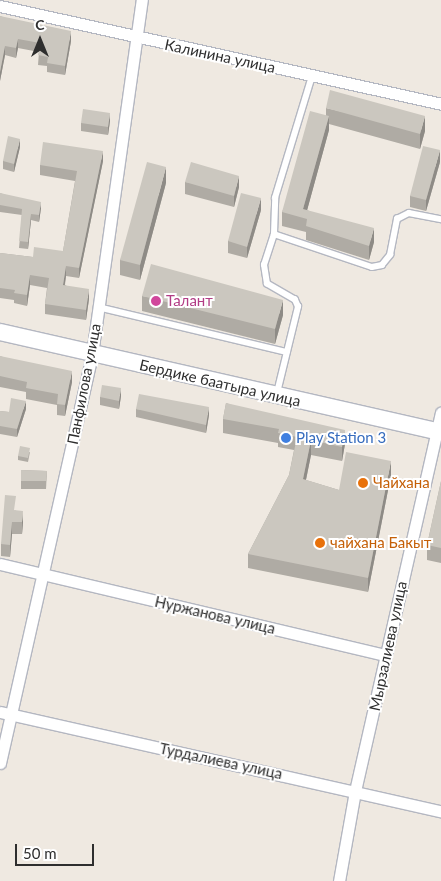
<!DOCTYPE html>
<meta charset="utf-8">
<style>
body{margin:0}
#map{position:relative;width:441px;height:881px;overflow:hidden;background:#efe9e1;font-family:Lato,sans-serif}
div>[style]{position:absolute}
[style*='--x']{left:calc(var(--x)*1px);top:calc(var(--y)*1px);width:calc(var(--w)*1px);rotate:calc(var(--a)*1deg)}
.roads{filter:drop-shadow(1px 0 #b4b7c1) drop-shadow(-1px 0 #b4b7c1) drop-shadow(0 1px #b4b7c1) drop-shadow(0 -1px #b4b7c1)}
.lane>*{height:5.5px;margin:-2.75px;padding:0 2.75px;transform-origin:2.75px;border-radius:2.75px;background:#fff}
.street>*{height:11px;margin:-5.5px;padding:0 5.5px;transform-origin:5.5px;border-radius:5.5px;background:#fff}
.secondary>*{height:16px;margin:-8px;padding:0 8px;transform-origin:8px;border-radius:8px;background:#fff}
.wall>*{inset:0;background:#afaba4}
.shaded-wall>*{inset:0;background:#8e8b86}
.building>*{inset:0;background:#cbc7bf}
.dots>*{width:14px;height:14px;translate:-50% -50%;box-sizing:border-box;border:2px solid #fff;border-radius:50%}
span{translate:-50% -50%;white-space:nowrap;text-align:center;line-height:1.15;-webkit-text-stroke:4px #fff;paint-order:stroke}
.street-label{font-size:15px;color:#2e2e2e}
.hotel-label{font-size:15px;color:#b23c85}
.left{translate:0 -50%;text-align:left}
.shop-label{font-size:15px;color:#366cbe}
.food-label{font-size:15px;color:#c56008}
.north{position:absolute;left:15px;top:15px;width:50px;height:50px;-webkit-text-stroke:4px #fff;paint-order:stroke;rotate:0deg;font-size:14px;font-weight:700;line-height:20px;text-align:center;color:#2e2e2e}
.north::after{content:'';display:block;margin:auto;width:18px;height:22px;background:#2e2e2e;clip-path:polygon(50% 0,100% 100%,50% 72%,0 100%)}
.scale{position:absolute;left:15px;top:844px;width:79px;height:22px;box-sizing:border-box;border:2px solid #2e2e2e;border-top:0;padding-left:6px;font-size:15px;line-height:18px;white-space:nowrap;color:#2e2e2e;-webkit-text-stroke:4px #fff;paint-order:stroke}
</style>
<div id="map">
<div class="roads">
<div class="lane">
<i style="--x:274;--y:234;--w:103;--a:18.6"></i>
<i style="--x:372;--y:267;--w:10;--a:-11"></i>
<i style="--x:382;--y:265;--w:13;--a:-51"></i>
<i style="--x:390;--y:255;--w:37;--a:-79"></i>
<i style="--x:397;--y:219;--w:13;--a:-27"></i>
<i style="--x:409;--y:213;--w:33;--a:11"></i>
<i style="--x:98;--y:307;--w:194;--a:13.4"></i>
<i style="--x:277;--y:393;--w:89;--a:-76.3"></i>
<i style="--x:298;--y:307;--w:8;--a:-113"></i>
<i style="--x:295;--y:300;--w:32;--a:-150"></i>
<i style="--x:267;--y:284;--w:19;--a:-99"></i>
<i style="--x:264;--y:265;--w:33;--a:-72"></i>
<i style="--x:274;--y:234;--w:36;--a:-88"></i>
<i style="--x:275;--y:198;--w:127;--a:-73.1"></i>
</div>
<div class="street">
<i style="--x:0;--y:6;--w:452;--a:12.5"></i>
<i style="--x:0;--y:564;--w:396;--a:13.3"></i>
<i style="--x:0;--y:712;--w:452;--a:12.7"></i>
<i style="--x:0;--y:763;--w:419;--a:-77.3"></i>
<i style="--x:92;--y:354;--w:358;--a:-82"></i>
<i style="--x:339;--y:881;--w:91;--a:-79.9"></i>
<i style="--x:355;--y:791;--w:388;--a:-77.2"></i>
</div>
<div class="secondary">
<i style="--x:0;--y:332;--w:452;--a:12.8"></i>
</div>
</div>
<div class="wall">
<i style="clip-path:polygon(0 16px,71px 41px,65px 75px,47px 72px,47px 66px,38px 65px,39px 52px,18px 48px,16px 58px,5px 55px,0 81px)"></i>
<i style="clip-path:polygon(326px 108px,425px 131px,420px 149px,329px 124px,329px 130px,307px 210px,374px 242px,369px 260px,306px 240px,306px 232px,282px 226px,282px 212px,326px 115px)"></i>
<i style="clip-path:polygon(110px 121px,108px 135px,81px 131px,81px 123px)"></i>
<i style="clip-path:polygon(20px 147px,14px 172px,3px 169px,3px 161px)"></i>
<i style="clip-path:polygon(103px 161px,79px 278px,66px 276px,65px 285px,89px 299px,86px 320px,45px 314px,45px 304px,47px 288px,30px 285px,27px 306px,14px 303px,14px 300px,0 298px,0 253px,33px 257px,63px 251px,75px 181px,40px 175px,40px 165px)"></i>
<i style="clip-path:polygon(440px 162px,426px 211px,410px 207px,410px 196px)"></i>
<i style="clip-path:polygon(185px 182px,239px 187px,234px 207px,185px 194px)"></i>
<i style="clip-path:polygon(166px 183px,140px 280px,120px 275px,120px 260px)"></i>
<i style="clip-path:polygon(0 193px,41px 208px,39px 222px,31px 220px,28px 249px,19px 248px,22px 215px,0 212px)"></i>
<i style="clip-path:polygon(261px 210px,247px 258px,228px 253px,228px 241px)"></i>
<i style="clip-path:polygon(142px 296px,283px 315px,275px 344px,142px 311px)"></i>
<i style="clip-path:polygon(0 356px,72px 382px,65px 416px,57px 415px,57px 405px,26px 399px,26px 392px,0 387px)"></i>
<i style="clip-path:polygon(121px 396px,119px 409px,100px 405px,100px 397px)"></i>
<i style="clip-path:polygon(226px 403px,345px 444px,342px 461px,311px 455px,306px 480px,339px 490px,391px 475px,368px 592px,248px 568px,248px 554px,289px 475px,294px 450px,278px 447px,278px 443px,223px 433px,223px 419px)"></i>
<i style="clip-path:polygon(26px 409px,17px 437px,0 434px,0 411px,9px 412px)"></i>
<i style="clip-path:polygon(136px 409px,209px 415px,206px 433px,136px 417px)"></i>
<i style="clip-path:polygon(30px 452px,28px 462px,18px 460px,18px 456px)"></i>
<i style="clip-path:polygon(21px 470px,47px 471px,46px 489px,21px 489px)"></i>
<i style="clip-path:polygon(441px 481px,441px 563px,427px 560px,427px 545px)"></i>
<i style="clip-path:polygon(15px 510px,23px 522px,22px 534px,12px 534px,10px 557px,1px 556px,1px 544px)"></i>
</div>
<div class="shaded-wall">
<i style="clip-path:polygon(71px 31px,71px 41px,65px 75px,65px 66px)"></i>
<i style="clip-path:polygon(18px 39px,18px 48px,16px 58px,16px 48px)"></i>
<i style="clip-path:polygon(5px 46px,5px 55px,0 81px,0 72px)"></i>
<i style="clip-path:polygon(110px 113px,110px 121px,108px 135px,108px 127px)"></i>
<i style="clip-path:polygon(329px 116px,329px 130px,305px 218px,303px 209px)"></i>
<i style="clip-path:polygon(425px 116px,425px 131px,420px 149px,420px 134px)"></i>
<i style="clip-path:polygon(20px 139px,20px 147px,14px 172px,14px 164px)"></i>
<i style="clip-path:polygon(440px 150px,440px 162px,426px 211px,426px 200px)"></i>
<i style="clip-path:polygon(103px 151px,103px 161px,79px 278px,79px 268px)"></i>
<i style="clip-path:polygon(166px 167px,166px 183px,140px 280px,140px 265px)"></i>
<i style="clip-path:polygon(239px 176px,239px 187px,234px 207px,234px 196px)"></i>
<i style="clip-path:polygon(261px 198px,261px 210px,247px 258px,247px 247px)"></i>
<i style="clip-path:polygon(41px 202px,41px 208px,39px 222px,39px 215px)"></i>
<i style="clip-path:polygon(31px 214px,31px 220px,28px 249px,28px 242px)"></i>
<i style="clip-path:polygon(374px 228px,374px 242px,369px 260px,369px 246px)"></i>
<i style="clip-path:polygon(66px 266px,66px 276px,63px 295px,63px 285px)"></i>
<i style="clip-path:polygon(30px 275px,30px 285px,27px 306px,27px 295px)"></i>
<i style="clip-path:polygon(89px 289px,89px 299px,86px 320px,86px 310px)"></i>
<i style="clip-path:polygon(283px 300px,283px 315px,275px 344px,275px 329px)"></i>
<i style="clip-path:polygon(72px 371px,72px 382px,65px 416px,65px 405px)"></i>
<i style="clip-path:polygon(121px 388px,121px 396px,119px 409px,119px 401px)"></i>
<i style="clip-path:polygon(26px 401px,26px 409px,17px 437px,17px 429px)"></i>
<i style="clip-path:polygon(209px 407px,209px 415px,206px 433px,206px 425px)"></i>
<i style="clip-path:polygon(345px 430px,345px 444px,342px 461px,342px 447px)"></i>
<i style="clip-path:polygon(311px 440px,311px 455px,303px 494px,303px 479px)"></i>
<i style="clip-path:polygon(391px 461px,391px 475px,368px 592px,368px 578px)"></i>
<i style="clip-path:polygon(23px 511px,23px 522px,22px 534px,22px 522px)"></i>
<i style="clip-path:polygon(12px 522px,12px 534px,10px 557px,10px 545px)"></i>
</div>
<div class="building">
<i style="clip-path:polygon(0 16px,71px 31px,65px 66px,47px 63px,48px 57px,38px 55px,40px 43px,18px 39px,16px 48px,5px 46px,0 72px)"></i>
<i style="clip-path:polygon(330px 90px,425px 116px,420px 134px,326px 108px)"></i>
<i style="clip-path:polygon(83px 109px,110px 113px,108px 127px,81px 123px)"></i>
<i style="clip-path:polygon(310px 111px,329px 116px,303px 209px,374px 228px,369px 246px,306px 226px,307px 219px,282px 212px)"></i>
<i style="clip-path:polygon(8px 136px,20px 139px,14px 164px,3px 161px)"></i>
<i style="clip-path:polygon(43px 142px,103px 151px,79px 268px,66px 266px,63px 285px,89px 289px,86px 310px,45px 304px,49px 278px,30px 275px,27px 295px,14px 293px,15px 290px,0 288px,0 253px,33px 257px,34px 247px,63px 251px,77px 171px,40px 165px)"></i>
<i style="clip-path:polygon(423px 146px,440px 150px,426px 200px,410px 196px)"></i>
<i style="clip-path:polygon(147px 162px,166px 167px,140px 265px,120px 260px)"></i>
<i style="clip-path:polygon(191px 162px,239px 176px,234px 196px,185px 182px)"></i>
<i style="clip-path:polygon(0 193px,41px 202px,39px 215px,31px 214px,28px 242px,19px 241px,22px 209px,0 205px)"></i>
<i style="clip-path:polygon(241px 193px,261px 198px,247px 247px,228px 241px)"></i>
<i style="clip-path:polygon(151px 264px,283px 300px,275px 329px,142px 296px)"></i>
<i style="clip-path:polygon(0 356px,72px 371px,65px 405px,57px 404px,58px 394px,26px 388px,27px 382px,0 376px)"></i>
<i style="clip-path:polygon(102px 385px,121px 388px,119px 401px,100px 397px)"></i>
<i style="clip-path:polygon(139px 394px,209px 407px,206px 425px,136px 409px)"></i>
<i style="clip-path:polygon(11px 398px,26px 401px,17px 429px,0 426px,0 411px,9px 412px)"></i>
<i style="clip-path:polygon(226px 403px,345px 430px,342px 447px,311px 440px,303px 479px,339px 490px,346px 452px,391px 461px,368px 578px,248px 554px,289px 475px,297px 437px,278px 433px,279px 429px,223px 419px)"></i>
<i style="clip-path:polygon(20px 446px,30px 448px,28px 458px,18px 456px)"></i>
<i style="clip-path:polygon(21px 470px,47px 471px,46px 481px,21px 481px)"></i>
<i style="clip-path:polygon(441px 481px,441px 548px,427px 545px)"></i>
<i style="clip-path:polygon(5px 495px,16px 496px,14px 510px,23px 511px,22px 522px,12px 522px,10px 545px,1px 544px)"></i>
</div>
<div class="dots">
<i style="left:156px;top:301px;background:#d1479c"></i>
<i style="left:286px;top:438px;background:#3f7fe0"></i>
<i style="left:363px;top:483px;background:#e8710a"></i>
<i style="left:320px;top:543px;background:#e8710a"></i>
</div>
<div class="street-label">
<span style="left:220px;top:56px;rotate:12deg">Калинина улица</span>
<span style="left:220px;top:383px;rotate:13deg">Бердике баатыра улица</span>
<span style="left:84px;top:384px;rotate:-79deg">Панфилова улица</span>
<span style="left:215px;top:615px;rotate:13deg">Нуржанова улица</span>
<span style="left:388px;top:646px;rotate:-78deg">Мырзалиева улица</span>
<span style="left:221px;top:761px;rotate:12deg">Турдалиева улица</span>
</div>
<div class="hotel-label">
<span class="left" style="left:166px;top:301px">Талант</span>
</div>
<div class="shop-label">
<span class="left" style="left:296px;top:438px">Play Station 3</span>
</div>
<div class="food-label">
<span class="left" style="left:373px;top:483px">Чайхана</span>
<span class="left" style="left:330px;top:543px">чайхана Бакыт</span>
</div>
<div class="north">С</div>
<div class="scale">50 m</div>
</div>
